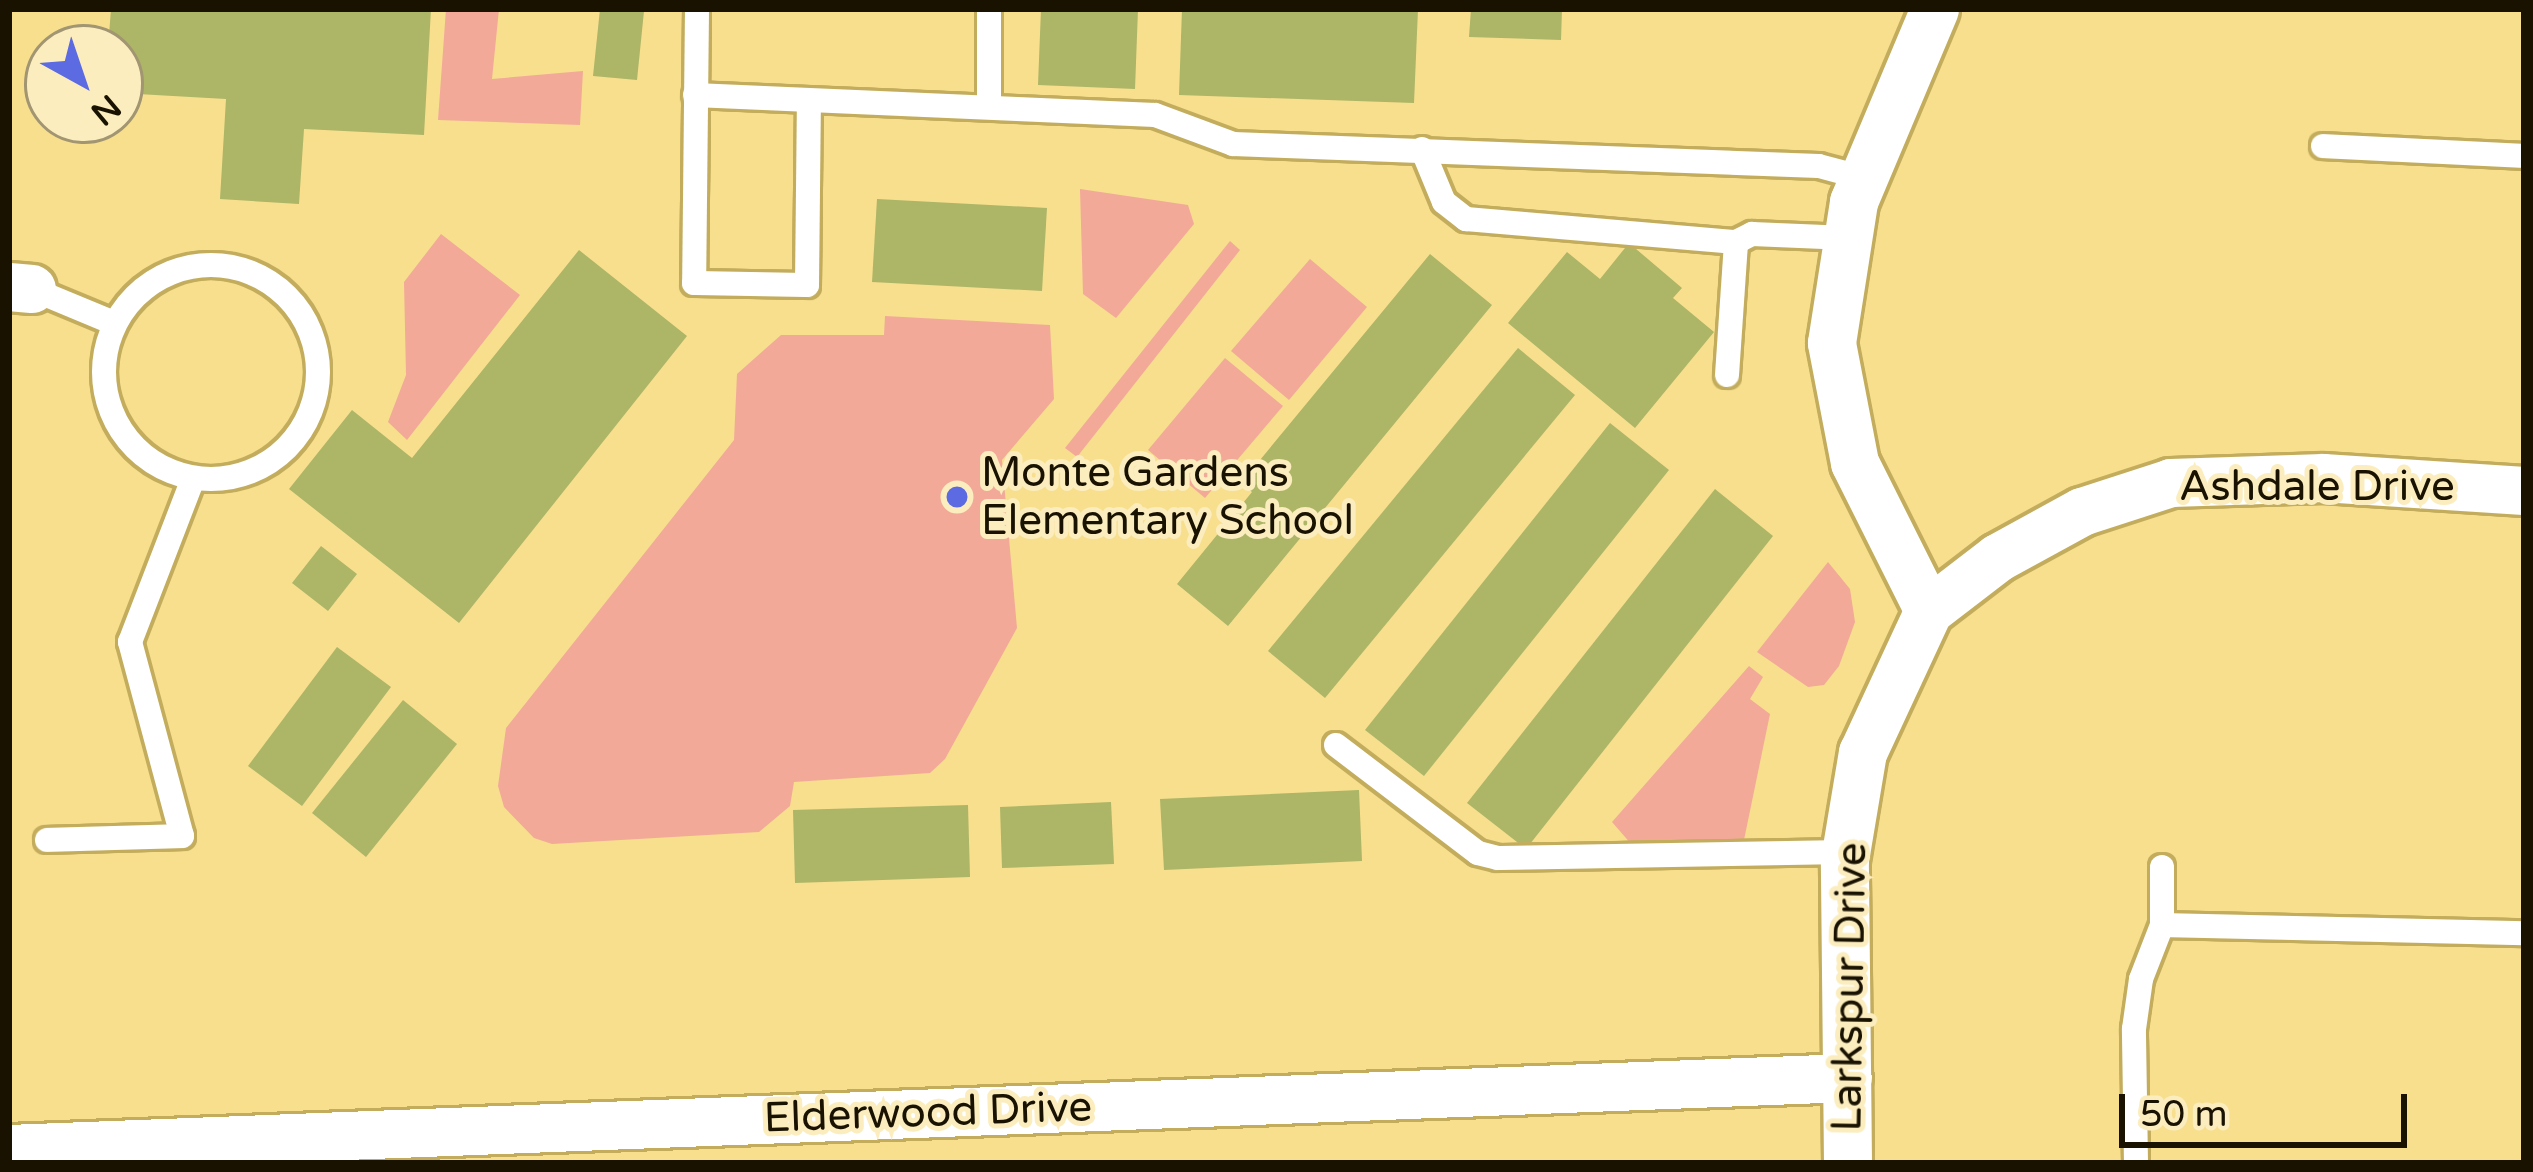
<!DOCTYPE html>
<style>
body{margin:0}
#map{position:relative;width:2533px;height:1172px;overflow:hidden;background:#f7df8e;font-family:"Varela Round",sans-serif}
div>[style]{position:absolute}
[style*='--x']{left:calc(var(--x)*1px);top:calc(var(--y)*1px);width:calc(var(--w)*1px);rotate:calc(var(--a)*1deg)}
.green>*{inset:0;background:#f2a998}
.building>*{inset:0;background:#adb566}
.roads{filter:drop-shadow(3px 0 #c3ad5d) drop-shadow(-3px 0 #c3ad5d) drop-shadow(0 3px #c3ad5d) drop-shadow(0 -3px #c3ad5d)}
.service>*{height:24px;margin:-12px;padding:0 12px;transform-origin:12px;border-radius:12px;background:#fff}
.service>.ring{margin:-12px;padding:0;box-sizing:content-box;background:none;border:24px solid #fff;border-radius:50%}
.minor>*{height:48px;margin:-24px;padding:0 24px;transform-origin:24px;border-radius:24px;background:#fff}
.dots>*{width:33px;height:33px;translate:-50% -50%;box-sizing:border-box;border:6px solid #fbedbe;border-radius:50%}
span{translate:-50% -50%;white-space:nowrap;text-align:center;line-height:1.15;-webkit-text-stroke:10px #fbedbe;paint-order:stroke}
.poi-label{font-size:42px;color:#191200}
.left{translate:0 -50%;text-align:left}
.street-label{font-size:42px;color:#191200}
.frame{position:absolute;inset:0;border:12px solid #191200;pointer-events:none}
.north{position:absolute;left:24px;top:24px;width:120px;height:120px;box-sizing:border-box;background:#fbedbe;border:3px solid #a19572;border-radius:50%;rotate:140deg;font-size:33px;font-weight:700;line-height:48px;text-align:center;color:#191200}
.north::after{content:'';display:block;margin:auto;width:42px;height:54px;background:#5c6be2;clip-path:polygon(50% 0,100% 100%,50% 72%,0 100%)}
.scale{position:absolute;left:2119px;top:1094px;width:288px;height:54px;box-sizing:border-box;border:6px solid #191200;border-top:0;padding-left:15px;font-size:36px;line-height:42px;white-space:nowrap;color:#191200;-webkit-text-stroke:9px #fbedbe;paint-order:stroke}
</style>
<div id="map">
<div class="green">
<i style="clip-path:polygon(446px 9px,499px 9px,492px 79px,583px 71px,580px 125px,438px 120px)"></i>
<i style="clip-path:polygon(1080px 189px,1188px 205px,1194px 224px,1116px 318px,1083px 294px)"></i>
<i style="clip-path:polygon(441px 234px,520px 295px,407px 440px,388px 422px,406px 375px,404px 282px)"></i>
<i style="clip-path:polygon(1230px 241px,1240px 250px,1077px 457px,1065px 448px)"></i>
<i style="clip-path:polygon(1310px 259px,1367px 307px,1289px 400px,1231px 351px)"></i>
<i style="clip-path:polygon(885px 316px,1050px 325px,1054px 399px,1002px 460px,1017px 628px,945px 759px,930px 773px,794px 782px,790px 806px,759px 832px,552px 844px,534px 838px,504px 807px,498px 786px,506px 728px,734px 440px,737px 374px,781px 335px,884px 335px)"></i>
<i style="clip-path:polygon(1225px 358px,1283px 406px,1205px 498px,1148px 450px)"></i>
<i style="clip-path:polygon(1828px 562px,1850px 589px,1855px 622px,1839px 666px,1824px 685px,1808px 687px,1757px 652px)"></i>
<i style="clip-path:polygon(1749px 666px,1763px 677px,1750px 699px,1770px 714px,1744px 840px,1632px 845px,1612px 822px)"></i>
</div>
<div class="building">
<i style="clip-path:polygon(111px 9px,431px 9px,424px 135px,304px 129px,299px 204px,220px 199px,226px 99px,120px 93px,120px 48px,108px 48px)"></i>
<i style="clip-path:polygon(600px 9px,644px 11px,637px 80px,593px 76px)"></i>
<i style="clip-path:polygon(1041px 9px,1138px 9px,1135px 89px,1038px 85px)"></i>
<i style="clip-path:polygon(1182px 9px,1418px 9px,1414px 103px,1179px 95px)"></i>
<i style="clip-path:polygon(1471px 9px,1562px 9px,1561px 40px,1469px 37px)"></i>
<i style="clip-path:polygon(877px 199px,1047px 208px,1042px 291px,872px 282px)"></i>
<i style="clip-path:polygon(1629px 243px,1682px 288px,1673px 298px,1714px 332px,1635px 428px,1508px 323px,1567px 252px,1600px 279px)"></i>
<i style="clip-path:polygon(579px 250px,687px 336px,459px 623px,289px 489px,352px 410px,412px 458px)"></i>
<i style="clip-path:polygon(1430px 254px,1492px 305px,1228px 626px,1177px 584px,1252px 492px,1241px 483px)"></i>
<i style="clip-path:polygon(1518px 348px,1575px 395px,1325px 698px,1268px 651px)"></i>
<i style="clip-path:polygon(1610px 423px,1669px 470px,1424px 776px,1365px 730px)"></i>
<i style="clip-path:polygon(1715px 489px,1773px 536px,1526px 849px,1467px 803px)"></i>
<i style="clip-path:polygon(321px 546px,357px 574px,328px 611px,292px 583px)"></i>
<i style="clip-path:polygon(337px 647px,391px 687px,302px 806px,248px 766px)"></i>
<i style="clip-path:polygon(403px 700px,457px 744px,366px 857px,312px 813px)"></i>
<i style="clip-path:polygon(1359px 790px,1362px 861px,1164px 870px,1160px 799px)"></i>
<i style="clip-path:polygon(1111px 802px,1114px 864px,1002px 868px,1000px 807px)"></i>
<i style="clip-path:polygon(968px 805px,970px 877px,795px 883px,793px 810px)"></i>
</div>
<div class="roads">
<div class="service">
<i style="--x:697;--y:9;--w:274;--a:90.6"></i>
<i style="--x:694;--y:283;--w:113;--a:1"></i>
<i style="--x:807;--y:285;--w:183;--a:-89.4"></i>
<i style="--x:695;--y:95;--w:460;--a:2.5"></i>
<i style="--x:1155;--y:115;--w:83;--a:20.4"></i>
<i style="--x:1233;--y:144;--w:586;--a:2.15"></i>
<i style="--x:1819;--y:166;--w:47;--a:14.9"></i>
<i style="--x:989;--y:107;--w:98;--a:-90"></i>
<i style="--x:2323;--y:146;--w:201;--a:2.8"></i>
<i style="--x:1422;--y:149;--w:57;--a:67.5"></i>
<i style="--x:1444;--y:202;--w:28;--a:38"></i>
<i style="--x:1466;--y:219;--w:271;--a:4.9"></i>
<i style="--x:1736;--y:242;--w:18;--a:-27"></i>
<i style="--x:1752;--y:234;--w:96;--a:2.4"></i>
<i class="ring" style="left:104px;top:265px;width:190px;height:190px"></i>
<i style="--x:32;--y:289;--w:89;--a:22.5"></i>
<i style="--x:1727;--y:375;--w:133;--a:-86.1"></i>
<i style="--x:1336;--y:745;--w:178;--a:37.3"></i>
<i style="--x:1478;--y:853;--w:21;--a:14"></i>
<i style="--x:1498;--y:858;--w:349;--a:-1"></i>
<i style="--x:47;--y:840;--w:135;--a:-1.7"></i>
<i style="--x:182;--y:836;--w:201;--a:-105"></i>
<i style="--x:130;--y:642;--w:175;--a:-68.9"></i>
<i style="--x:2162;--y:925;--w:362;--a:1.3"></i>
<i style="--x:2136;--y:1163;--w:134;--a:-90.9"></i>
<i style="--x:2134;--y:1029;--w:50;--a:-82"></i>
<i style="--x:2141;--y:979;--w:58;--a:-68.7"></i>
<i style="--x:2162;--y:925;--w:58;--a:-90"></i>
</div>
<div class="minor">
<i style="--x:9;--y:287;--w:23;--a:5"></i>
<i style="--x:1929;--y:611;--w:165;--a:-116.6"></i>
<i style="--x:1855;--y:463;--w:122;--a:-100.9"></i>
<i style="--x:1832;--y:343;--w:143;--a:-81.1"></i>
<i style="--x:1854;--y:202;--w:209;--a:-67.2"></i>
<i style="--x:9;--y:1149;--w:1840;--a:-2.21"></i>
<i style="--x:1848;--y:1163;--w:303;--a:-90.6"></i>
<i style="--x:1845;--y:860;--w:109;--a:-80.5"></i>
<i style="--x:1863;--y:753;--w:157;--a:-65.1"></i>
<i style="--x:1929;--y:611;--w:87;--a:-37.5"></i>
<i style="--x:1998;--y:558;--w:96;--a:-28.7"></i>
<i style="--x:2082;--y:512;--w:94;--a:-18"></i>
<i style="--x:2171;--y:483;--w:153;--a:-1.9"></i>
<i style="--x:2324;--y:478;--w:200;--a:3.7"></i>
</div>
</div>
<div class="dots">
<i style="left:957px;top:497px;background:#5c6be2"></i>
</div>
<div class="poi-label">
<span class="left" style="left:981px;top:497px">Monte Gardens<br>Elementary School</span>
</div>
<div class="street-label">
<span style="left:2317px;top:487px">Ashdale Drive</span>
<span style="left:1850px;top:987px;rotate:-89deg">Larkspur Drive</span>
<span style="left:928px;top:1113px;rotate:-2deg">Elderwood Drive</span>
</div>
<div class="frame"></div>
<div class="north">N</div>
<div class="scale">50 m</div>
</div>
